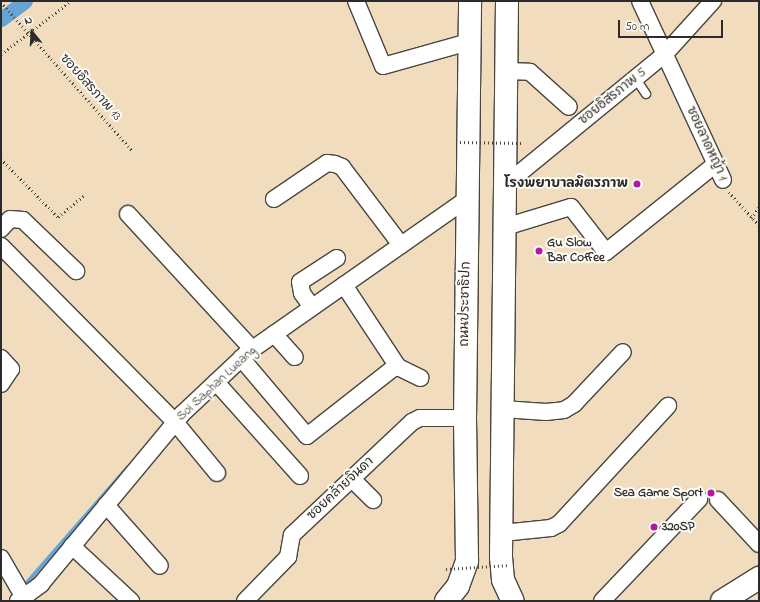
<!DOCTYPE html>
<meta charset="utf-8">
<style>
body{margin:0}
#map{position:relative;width:760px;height:602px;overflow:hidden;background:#f1ddbd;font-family:"Indie Flower","Playpen Sans Thai",sans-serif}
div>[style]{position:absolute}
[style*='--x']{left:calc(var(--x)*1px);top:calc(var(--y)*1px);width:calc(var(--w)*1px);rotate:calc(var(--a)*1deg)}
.stream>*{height:4px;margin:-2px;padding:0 2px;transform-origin:2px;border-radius:2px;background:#64a4d7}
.canal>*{height:15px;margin:-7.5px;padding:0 7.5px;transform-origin:7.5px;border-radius:7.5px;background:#64a4d7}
.path>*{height:2.5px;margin-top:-1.25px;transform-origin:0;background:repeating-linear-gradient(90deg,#494641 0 1px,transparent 0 4px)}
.roads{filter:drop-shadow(1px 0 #494641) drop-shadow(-1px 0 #494641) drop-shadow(0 1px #494641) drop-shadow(0 -1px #494641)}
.service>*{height:8px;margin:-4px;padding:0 4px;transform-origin:4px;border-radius:4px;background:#fff}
.minor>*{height:16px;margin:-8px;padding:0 8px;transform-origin:8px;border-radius:8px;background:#fff}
.secondary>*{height:22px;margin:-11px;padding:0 11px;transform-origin:11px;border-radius:11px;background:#fff}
.primary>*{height:22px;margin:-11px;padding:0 11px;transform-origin:11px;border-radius:11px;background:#fff}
.path-bridge>*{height:2.5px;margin-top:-1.25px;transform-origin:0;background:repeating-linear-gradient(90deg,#494641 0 1px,transparent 0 4px)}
.dots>*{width:11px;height:11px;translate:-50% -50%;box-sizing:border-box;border:2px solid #fdfcf7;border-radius:50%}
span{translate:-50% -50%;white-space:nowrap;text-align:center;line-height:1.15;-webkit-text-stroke:4px #fdfcf7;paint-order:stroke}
.street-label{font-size:13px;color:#2b2b2b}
.poi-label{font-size:13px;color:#2b2b2b;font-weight:700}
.right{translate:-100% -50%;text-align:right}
.left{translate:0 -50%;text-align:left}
.frame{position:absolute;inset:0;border:2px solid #2b2b2b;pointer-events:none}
.north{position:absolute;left:12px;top:12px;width:40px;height:40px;-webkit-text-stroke:3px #fdfcf7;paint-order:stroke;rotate:342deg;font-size:11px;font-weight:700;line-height:16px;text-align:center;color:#2b2b2b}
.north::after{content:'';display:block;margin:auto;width:14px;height:18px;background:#2b2b2b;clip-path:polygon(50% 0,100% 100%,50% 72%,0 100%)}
.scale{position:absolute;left:618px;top:20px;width:105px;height:18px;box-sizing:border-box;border:2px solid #2b2b2b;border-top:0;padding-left:5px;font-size:12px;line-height:14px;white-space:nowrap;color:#2b2b2b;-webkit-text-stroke:3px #fdfcf7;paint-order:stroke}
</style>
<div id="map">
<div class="stream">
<i style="--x:23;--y:587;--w:159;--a:-48.8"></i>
</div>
<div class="canal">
<i style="--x:1;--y:19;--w:30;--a:-37"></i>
</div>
<div class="path">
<i style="--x:1;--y:2;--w:199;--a:48.5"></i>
<i style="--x:1;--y:54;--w:88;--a:-37.1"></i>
<i style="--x:1;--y:159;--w:81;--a:45.5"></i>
<i style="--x:58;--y:217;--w:33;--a:-40"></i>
<i style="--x:729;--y:192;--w:45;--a:47.7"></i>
<i style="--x:751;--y:218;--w:14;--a:-54"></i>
</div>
<div class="roads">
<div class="service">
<i style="--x:636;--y:79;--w:18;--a:56"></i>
</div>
<div class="minor">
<i style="--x:356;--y:1;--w:70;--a:67.4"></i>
<i style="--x:383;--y:66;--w:89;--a:-15.6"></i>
<i style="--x:640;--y:1;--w:197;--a:65.1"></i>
<i style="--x:506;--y:71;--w:24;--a:2"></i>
<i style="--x:530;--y:72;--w:52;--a:41.9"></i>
<i style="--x:505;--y:185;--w:205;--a:-39.3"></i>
<i style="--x:664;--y:55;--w:73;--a:-47.8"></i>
<i style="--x:274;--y:199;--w:64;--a:-34.2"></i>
<i style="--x:327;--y:163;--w:8;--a:7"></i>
<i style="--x:335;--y:164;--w:8;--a:23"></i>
<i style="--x:342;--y:167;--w:98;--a:52.9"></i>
<i style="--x:128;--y:214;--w:183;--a:47.4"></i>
<i style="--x:505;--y:227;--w:69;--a:-16.9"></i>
<i style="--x:571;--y:207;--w:57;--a:52.1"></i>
<i style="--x:606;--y:252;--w:141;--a:-38.7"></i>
<i style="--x:1;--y:229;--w:13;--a:-48"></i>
<i style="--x:10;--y:219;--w:13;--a:4"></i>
<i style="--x:23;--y:220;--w:74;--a:43.9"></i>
<i style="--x:1;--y:246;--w:247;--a:45.3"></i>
<i style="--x:175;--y:422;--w:66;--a:50.5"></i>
<i style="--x:344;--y:285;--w:98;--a:56.6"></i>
<i style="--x:312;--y:307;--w:17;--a:-126"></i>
<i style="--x:302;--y:293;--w:11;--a:-100"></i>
<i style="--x:300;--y:282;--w:44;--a:-33"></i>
<i style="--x:274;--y:334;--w:31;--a:48"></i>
<i style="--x:1;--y:358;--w:15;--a:48"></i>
<i style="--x:11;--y:369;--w:18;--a:124"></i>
<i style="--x:241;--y:358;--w:102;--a:49.8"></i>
<i style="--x:307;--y:436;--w:108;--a:-38.2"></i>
<i style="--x:392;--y:369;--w:6;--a:-18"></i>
<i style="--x:398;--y:367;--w:25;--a:26"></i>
<i style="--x:216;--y:382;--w:126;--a:48.2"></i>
<i style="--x:503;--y:409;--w:43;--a:4"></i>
<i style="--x:546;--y:412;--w:18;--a:-6"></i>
<i style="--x:564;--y:410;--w:12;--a:-31"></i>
<i style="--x:574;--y:404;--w:71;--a:-46.7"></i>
<i style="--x:352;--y:479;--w:30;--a:45"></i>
<i style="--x:718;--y:500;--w:60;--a:47"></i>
<i style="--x:106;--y:505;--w:81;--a:48.5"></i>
<i style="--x:502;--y:533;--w:49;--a:-5.8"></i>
<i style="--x:551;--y:528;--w:9;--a:-27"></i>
<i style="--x:559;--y:524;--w:161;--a:-47.3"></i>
<i style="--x:72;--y:546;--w:81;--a:43"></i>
<i style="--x:1;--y:558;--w:50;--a:59.8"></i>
<i style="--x:18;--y:601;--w:29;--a:-36"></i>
<i style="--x:41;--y:584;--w:221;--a:-50.3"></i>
<i style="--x:182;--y:414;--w:89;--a:-43.2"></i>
<i style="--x:247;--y:353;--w:270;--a:-35"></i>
<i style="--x:245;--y:601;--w:62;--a:-45.7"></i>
<i style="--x:288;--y:557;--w:22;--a:-80"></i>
<i style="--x:292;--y:535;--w:165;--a:-43.3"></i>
<i style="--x:412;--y:422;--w:9;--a:-27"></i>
<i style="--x:420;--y:418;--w:45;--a:0"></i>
<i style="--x:602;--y:601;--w:141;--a:-46.4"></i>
</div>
<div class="secondary">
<i style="--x:722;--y:601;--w:44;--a:-31.9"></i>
</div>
<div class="primary">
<i style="--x:507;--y:1;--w:556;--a:90.62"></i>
<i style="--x:501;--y:557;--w:23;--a:85"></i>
<i style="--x:503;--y:580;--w:23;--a:65"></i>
<i style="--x:446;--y:601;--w:19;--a:-51"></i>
<i style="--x:458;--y:586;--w:27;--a:-70"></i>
<i style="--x:467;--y:561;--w:143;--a:-90.8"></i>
<i style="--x:465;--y:418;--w:417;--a:-89.3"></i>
</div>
</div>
<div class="path-bridge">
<i style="--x:456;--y:142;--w:67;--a:0.9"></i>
<i style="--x:446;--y:569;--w:64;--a:-3.6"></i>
</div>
<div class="dots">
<i style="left:637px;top:184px;background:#b5179e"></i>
<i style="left:539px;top:251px;background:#b5179e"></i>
<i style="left:711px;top:493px;background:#b5179e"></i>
<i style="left:654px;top:527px;background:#b5179e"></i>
</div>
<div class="street-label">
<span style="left:90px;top:88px;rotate:48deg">ซอยอิสรภาพ 13</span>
<span style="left:613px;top:97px;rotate:-39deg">ซอยอิสรภาพ 5</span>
<span style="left:706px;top:144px;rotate:65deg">ซอยลาดหญ้า 1</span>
<span style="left:466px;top:304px;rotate:-89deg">ถนนประชาธิปก</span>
<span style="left:217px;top:384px;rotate:-43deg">Soi Saphan Lueang</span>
<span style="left:341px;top:489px;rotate:-43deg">ซอยคล้ายจินดา</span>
</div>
<div class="poi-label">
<span class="right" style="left:628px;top:184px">โรงพยาบาลมิตรภาพ</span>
<span class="left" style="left:547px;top:251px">Gu Slow<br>Bar Coffee</span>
<span class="right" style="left:703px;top:493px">Sea Game Sport</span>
<span class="left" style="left:662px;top:527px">320SP</span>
</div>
<div class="frame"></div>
<div class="north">N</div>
<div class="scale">50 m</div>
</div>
